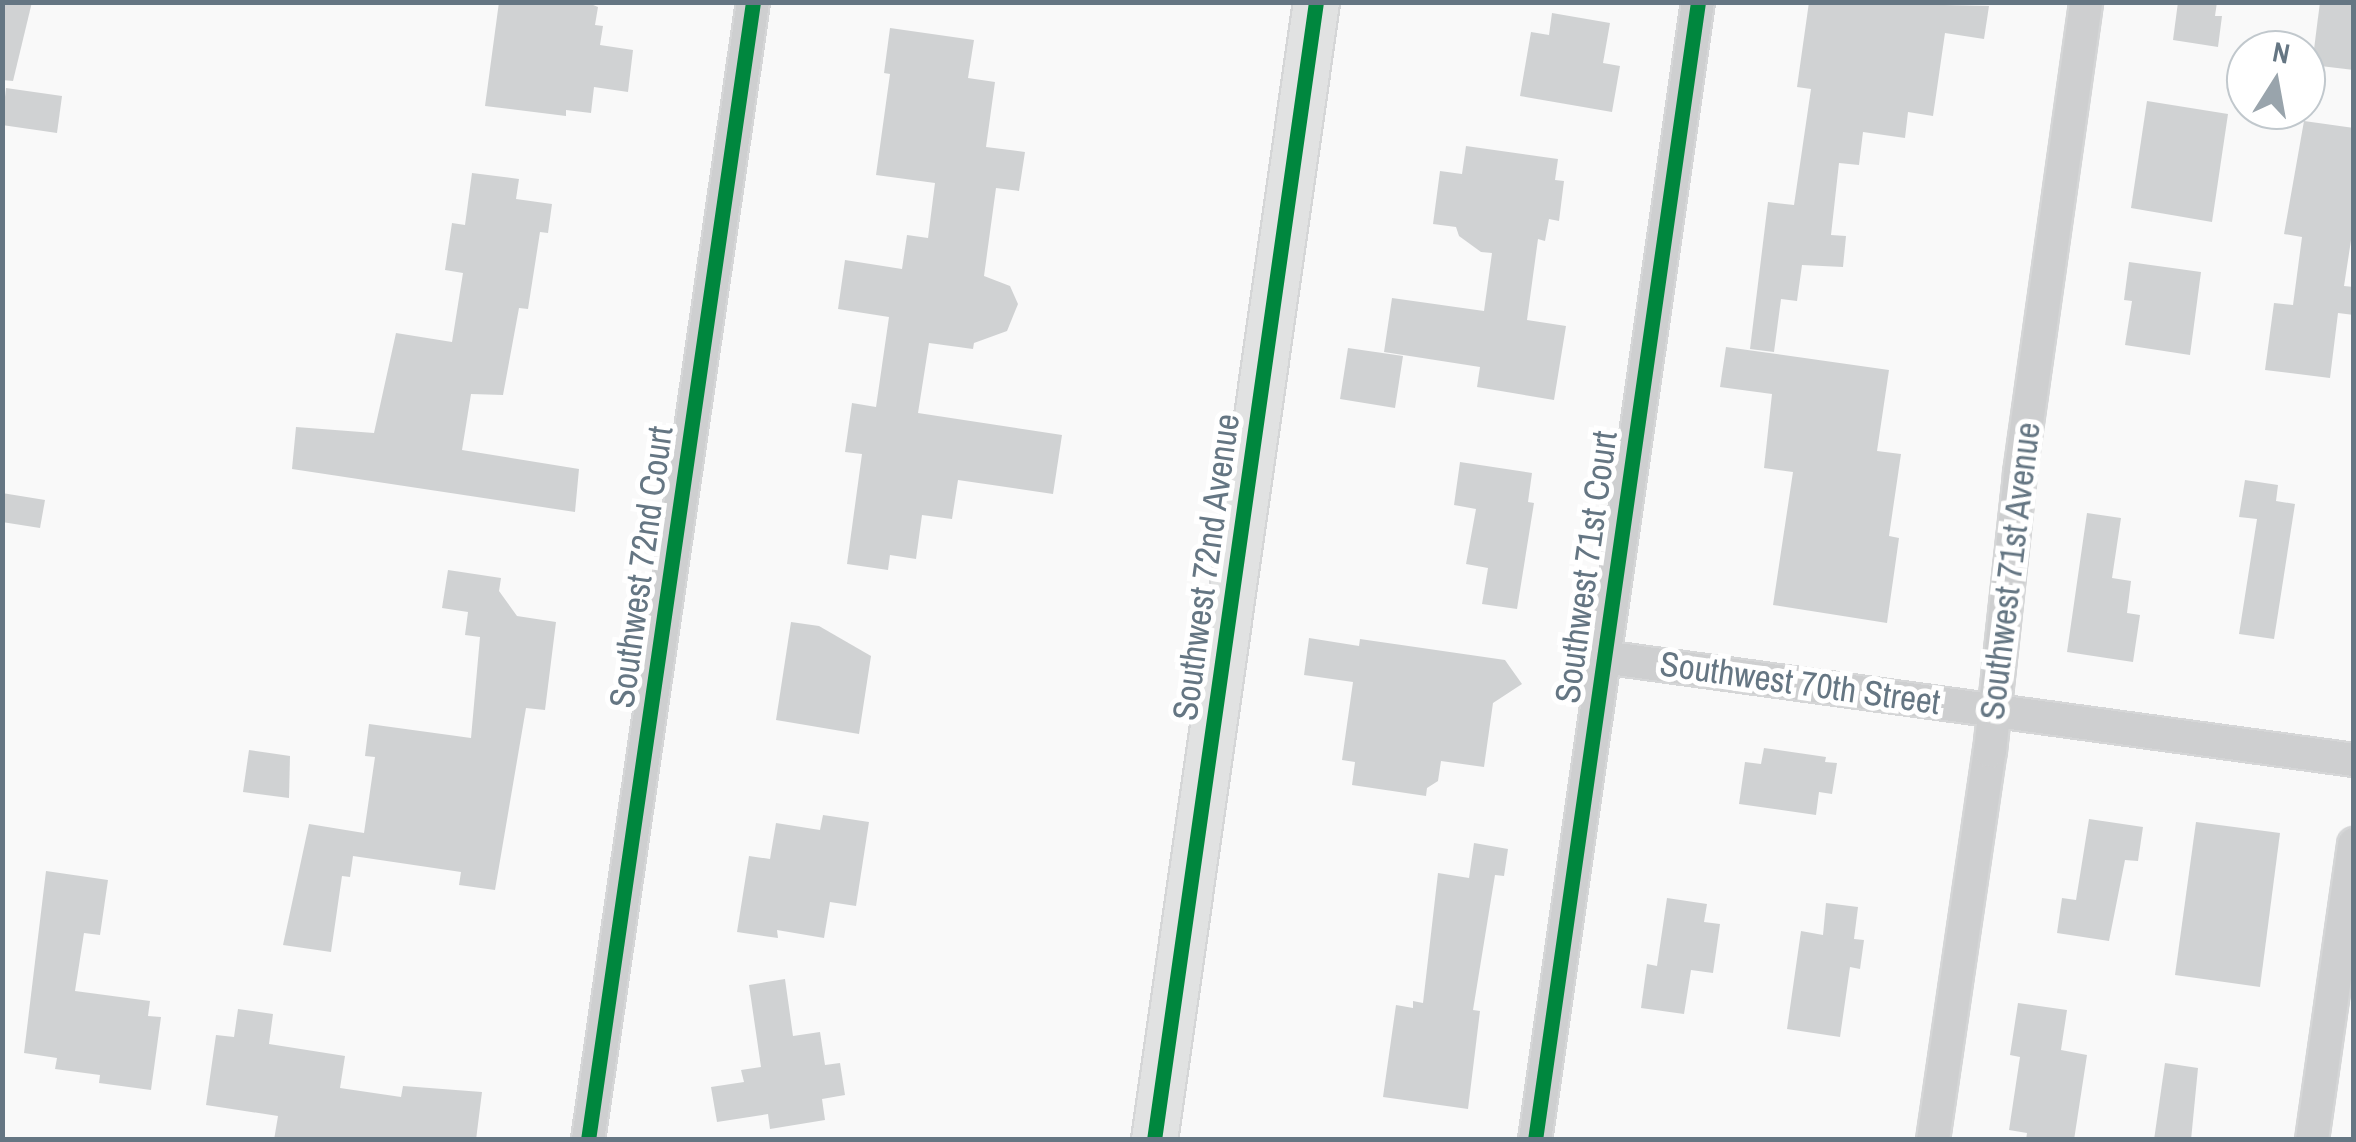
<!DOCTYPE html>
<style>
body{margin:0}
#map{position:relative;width:2356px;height:1142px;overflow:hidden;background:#f9f9f9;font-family:"Archivo Narrow",sans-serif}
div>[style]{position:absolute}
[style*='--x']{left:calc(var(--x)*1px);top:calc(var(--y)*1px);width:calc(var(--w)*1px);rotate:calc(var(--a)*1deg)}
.building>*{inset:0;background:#d0d2d3}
.roads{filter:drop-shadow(2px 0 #d5d6d7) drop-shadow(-2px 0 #d5d6d7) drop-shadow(0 2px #d5d6d7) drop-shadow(0 -2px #d5d6d7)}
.street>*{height:32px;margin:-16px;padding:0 16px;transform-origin:16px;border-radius:16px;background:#cecfd0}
.secondary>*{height:45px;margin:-22.5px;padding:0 22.5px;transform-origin:22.5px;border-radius:22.5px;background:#e1e2e2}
.cycleway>*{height:15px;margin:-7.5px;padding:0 7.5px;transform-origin:7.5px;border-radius:7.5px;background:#00873e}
span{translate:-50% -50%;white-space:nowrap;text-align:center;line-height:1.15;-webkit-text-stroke:10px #fff;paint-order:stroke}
.street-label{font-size:35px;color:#657683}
.frame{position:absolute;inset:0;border:5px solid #657683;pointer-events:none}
.north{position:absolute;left:2226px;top:30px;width:100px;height:100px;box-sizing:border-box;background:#fff;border:2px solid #c1c8cd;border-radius:50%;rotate:11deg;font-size:28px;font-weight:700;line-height:40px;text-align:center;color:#657683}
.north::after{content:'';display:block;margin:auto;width:35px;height:45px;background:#99a4ac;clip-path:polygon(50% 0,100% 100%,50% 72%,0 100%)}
</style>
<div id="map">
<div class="building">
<i style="clip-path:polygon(2px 2px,32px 2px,13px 81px,2px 80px)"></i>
<i style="clip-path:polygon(499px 2px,586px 2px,598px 7px,595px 25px,603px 26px,600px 45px,633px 50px,628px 92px,594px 87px,591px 113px,566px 110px,566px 116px,485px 106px)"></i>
<i style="clip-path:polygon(1809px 2px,1989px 6px,1984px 39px,1945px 33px,1933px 116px,1908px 112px,1905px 138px,1863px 132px,1859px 165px,1839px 163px,1831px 235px,1846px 236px,1843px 267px,1802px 265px,1797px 301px,1781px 299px,1774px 352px,1750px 349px,1768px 202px,1794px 205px,1811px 89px,1797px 87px)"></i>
<i style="clip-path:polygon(2178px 2px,2217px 2px,2215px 16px,2222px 16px,2218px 47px,2173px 40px)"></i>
<i style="clip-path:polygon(2320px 2px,2354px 2px,2354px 70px,2312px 65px)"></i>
<i style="clip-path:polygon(1552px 13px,1610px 23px,1603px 63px,1620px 66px,1612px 112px,1520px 96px,1531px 32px,1549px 35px)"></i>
<i style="clip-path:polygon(890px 28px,974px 40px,968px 78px,995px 82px,986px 147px,1025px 152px,1019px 191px,996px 188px,984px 276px,1010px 286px,1018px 304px,1007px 331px,974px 343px,973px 349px,929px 343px,918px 413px,1062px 435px,1053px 494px,958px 480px,952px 519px,922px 515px,916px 559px,890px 555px,888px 570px,847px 564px,862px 454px,845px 452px,852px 403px,876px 407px,889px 317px,838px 309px,845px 260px,902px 269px,907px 235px,928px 238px,935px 183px,876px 175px,890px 74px,884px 73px)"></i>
<i style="clip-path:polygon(6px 88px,62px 96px,57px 133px,2px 125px)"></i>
<i style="clip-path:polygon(2147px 101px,2228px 114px,2212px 222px,2131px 208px)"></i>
<i style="clip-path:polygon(2304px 121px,2354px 128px,2354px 221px,2344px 286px,2354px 287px,2354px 315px,2338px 313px,2330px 378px,2265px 370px,2274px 303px,2293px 305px,2302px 237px,2284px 234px)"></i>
<i style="clip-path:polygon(1466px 146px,1558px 159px,1555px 180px,1564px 181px,1559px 221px,1549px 219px,1545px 241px,1538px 239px,1527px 320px,1566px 326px,1554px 400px,1477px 387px,1480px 367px,1384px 352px,1392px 298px,1484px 311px,1492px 253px,1481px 252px,1459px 236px,1456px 227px,1433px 224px,1440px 171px,1462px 174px)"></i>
<i style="clip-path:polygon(472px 173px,519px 179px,516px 199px,552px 204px,548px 233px,540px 232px,528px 309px,519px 308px,503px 395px,471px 394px,462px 450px,579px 469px,575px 512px,292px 469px,296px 427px,374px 433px,396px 333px,452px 342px,463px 273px,445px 270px,452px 223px,465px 225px)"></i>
<i style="clip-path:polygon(2129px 262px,2201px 272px,2190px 355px,2125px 345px,2132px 301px,2124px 300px)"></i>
<i style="clip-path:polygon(1726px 347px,1889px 370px,1877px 451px,1901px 454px,1889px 536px,1899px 538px,1887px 623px,1773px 605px,1793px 472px,1764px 468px,1772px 394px,1720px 387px)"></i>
<i style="clip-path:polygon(1348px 348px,1403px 356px,1395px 408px,1340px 399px)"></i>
<i style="clip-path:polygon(1460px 462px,1532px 473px,1528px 502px,1534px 503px,1517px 609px,1482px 604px,1488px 568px,1466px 564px,1476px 509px,1454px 505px)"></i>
<i style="clip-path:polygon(2245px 480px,2278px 485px,2276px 501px,2295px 504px,2274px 639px,2239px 634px,2257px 519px,2239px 517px)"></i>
<i style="clip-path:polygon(2px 493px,45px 500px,40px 528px,2px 522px)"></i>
<i style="clip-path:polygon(2087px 513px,2121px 518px,2112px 578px,2131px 581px,2127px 613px,2140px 615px,2133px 662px,2067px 652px)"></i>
<i style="clip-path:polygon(448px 570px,501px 578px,499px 591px,517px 616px,556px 622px,545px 710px,526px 708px,495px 890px,459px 885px,461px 872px,353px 856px,350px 877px,342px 876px,331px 952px,283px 945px,309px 824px,364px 833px,375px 757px,365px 756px,369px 724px,471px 738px,480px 637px,465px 635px,468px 612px,442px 608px)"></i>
<i style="clip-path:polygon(791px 622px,819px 626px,871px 656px,859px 734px,776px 720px)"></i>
<i style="clip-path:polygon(1309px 638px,1359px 646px,1360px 639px,1505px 660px,1522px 684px,1493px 703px,1484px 767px,1441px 761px,1438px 781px,1427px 788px,1426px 796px,1352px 785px,1355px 762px,1342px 760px,1353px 682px,1304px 675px)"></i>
<i style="clip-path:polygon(1764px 748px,1826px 757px,1825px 762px,1837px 763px,1832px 794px,1819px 792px,1816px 815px,1739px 804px,1745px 762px,1761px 764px)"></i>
<i style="clip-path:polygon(249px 750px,290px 756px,289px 798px,243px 792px)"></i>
<i style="clip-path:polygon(823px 815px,869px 822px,856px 906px,830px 902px,824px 938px,777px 930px,778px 938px,737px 932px,749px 856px,770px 859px,776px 823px,820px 830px)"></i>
<i style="clip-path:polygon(2089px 819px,2143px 827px,2138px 861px,2125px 860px,2109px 941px,2057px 933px,2062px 898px,2076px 900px)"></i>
<i style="clip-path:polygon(2196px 822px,2280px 833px,2260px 987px,2175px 975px)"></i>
<i style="clip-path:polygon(1474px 843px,1508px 849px,1504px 876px,1495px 875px,1473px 1010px,1480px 1011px,1468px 1109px,1383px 1097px,1396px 1005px,1413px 1008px,1413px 1001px,1423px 1003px,1438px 873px,1469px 878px)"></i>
<i style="clip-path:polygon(46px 871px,108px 880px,100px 935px,84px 933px,75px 991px,150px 1001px,148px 1016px,161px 1017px,151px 1090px,99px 1083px,100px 1075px,55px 1069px,57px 1058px,24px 1053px)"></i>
<i style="clip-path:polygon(1667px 898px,1707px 904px,1704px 922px,1720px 924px,1713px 973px,1691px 970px,1684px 1014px,1641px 1008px,1647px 964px,1657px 966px)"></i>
<i style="clip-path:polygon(1826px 903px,1858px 907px,1854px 939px,1864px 940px,1860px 969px,1850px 967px,1840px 1037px,1787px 1029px,1801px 931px,1823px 935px)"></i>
<i style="clip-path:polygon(785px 979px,793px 1036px,820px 1032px,825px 1065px,840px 1063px,845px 1095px,822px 1099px,825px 1120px,770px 1129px,768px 1114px,717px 1122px,711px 1087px,744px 1082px,741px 1070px,761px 1067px,749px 985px)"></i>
<i style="clip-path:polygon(2018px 1003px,2067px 1010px,2061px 1050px,2087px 1055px,2074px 1140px,2026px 1140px,2027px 1133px,2009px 1130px,2020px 1057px,2010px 1055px)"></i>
<i style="clip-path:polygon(238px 1009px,273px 1014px,269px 1044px,345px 1056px,340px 1088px,401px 1097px,403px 1086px,482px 1092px,476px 1140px,274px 1140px,278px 1116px,206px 1105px,216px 1035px,234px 1037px)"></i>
<i style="clip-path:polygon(2165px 1063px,2198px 1068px,2191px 1140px,2154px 1140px)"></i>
</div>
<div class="roads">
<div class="street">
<i style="--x:1603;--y:657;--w:758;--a:7.81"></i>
<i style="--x:588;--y:1140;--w:1150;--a:-81.75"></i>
<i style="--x:1535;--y:1140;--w:1150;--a:-81.85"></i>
<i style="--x:1933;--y:1140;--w:393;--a:-81.7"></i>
<i style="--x:1990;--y:751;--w:280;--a:-83.8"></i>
<i style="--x:2020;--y:473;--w:476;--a:-82"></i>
<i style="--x:2312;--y:1140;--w:299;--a:-81.9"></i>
</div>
<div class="secondary">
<i style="--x:1154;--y:1140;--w:1149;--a:-81.9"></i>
</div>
</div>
<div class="cycleway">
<i style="--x:588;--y:1140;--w:1150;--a:-81.75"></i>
<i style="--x:1154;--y:1140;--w:1149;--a:-81.9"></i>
<i style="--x:1535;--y:1140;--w:1150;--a:-81.85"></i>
</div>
<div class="street-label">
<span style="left:641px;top:567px;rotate:-82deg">Southwest 72nd Court</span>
<span style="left:1206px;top:567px;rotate:-82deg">Southwest 72nd Avenue</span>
<span style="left:1586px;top:567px;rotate:-82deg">Southwest 71st Court</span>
<span style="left:2010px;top:571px;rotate:-83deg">Southwest 71st Avenue</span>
<span style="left:1800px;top:683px;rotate:8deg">Southwest 70th Street</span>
</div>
<div class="frame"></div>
<div class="north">N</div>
</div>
